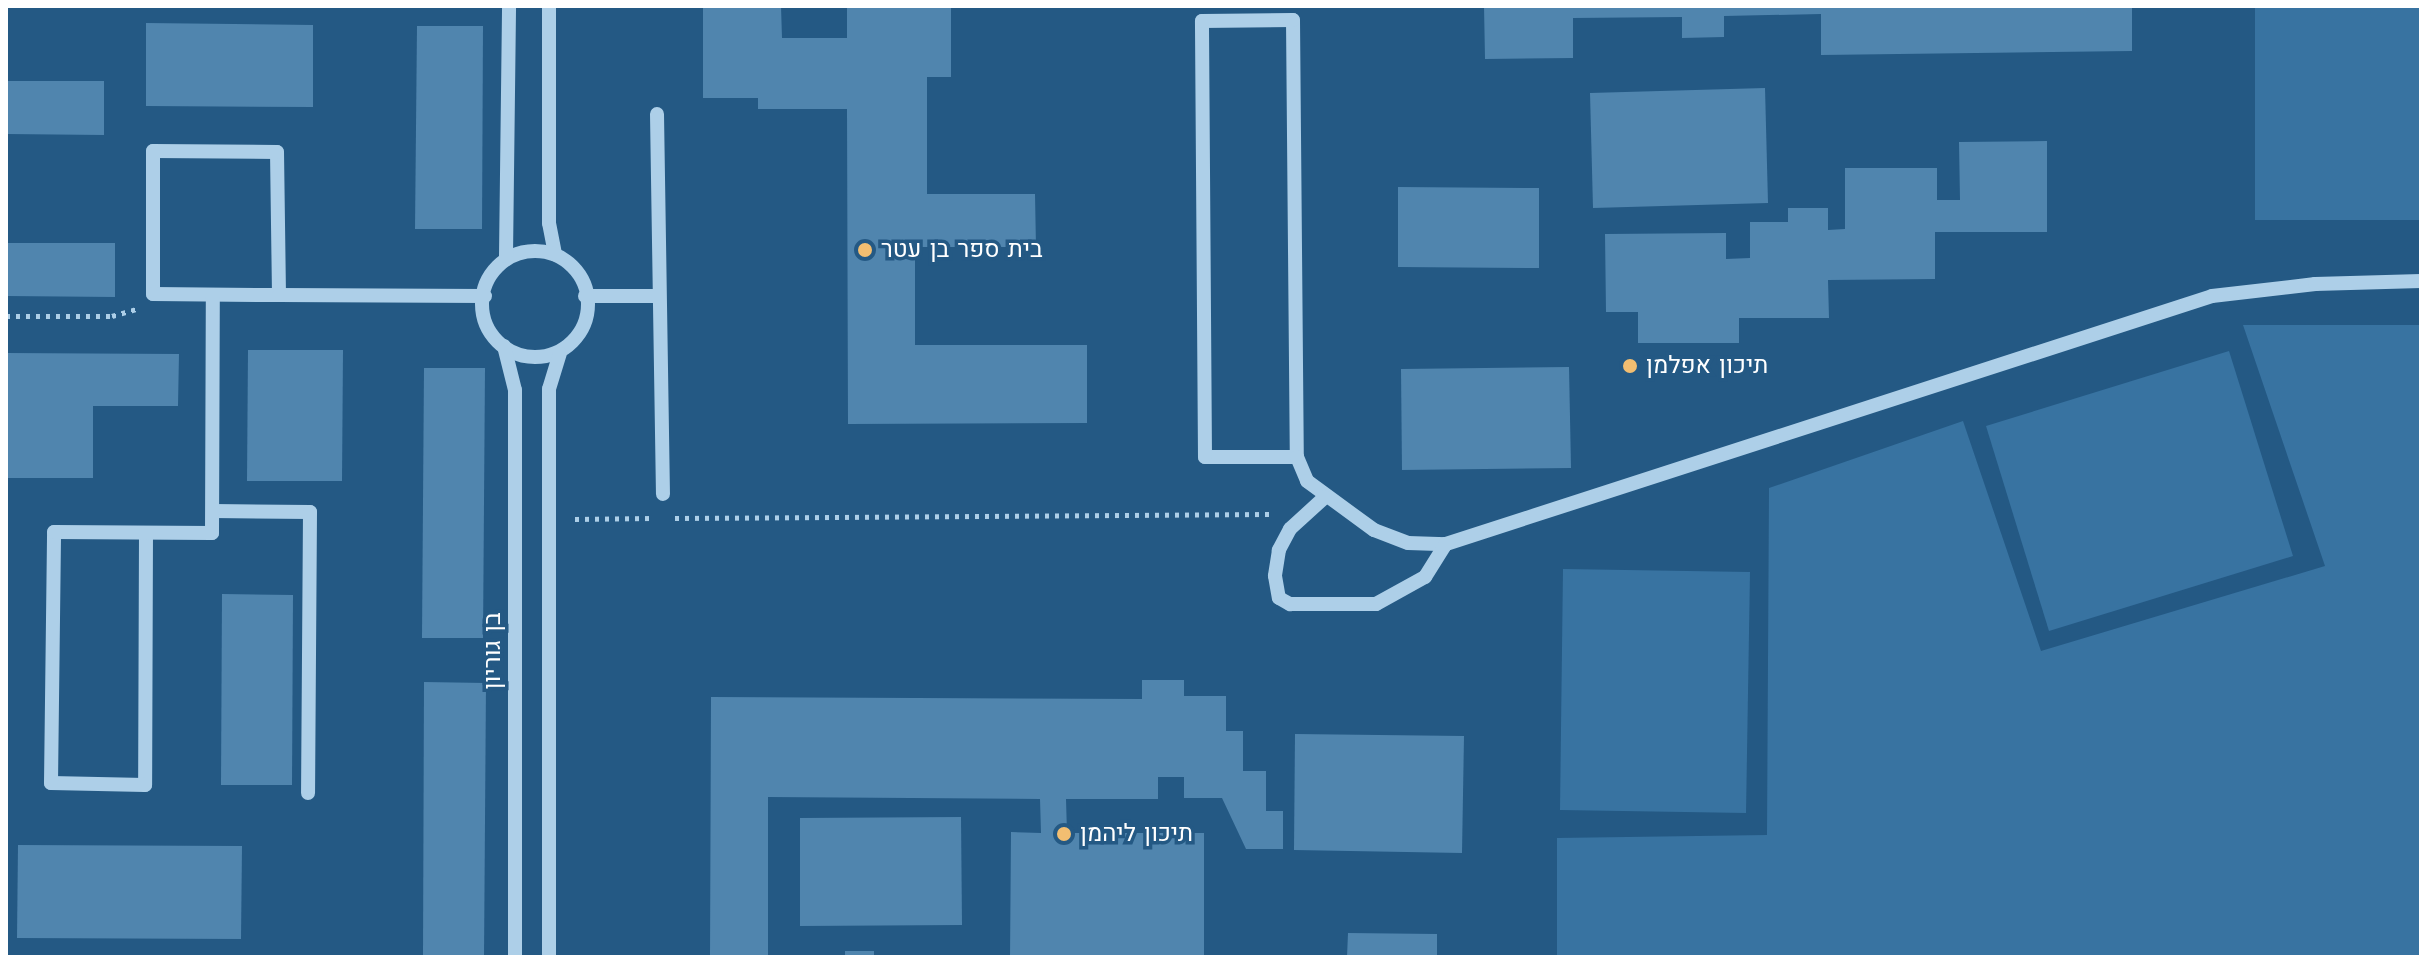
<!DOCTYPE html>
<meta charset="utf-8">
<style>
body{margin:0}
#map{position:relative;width:2427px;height:963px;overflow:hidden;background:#245984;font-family:"Work Sans",Heebo,sans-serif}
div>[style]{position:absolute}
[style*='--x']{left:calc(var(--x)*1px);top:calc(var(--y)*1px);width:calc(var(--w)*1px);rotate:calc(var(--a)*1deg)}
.green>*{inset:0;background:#3873a1}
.building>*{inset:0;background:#5085ae}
.path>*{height:5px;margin-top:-2.5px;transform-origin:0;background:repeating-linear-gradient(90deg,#adcfe8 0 4px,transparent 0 10px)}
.minor>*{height:14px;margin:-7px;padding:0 7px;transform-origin:7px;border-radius:7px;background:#adcfe8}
.minor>.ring{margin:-7px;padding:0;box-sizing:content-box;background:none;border:14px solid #adcfe8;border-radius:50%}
.dots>*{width:22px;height:22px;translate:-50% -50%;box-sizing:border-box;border:4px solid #245984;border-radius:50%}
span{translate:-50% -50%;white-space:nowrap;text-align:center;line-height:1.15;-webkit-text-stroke:7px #245984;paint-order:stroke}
.poi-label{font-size:24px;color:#fff}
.left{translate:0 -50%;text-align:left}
.street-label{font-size:24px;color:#fff}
.frame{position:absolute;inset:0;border:8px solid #fff;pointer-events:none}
</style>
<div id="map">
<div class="green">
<i style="clip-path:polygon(2255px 6px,2421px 6px,2421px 220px,2255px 220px)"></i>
<i style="clip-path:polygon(2243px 325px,2421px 325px,2421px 957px,1557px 957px,1557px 838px,1767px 835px,1769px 488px,1963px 421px,2041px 651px,2325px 566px)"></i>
<i style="clip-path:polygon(2229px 351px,2293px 556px,2049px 631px,1986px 426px)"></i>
<i style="clip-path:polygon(1563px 569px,1750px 572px,1746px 813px,1560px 810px)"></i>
</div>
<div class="building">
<i style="clip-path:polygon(703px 6px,781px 6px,782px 38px,847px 38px,847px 6px,951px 6px,951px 77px,927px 77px,927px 194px,1035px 194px,1036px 247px,915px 247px,915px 345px,1087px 345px,1087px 423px,848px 424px,847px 109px,758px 109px,758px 98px,703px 98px)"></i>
<i style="clip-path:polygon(1484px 6px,2132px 6px,2132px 51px,1821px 55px,1821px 14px,1724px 16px,1724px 37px,1682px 38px,1682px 17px,1573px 18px,1573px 58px,1485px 59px)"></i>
<i style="clip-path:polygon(146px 23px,313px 25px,313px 107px,146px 106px)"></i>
<i style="clip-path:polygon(417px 26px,483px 26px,482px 229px,415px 229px)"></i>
<i style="clip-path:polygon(6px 81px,104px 81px,104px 135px,6px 134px)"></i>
<i style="clip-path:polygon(1765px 88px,1768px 203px,1593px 208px,1590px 93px)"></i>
<i style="clip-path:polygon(2047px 141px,2047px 232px,1935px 232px,1935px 279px,1828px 280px,1829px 318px,1739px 318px,1739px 343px,1638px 343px,1638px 312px,1606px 312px,1605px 234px,1726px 233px,1726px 259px,1750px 258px,1750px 222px,1788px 222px,1788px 208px,1828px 208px,1828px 230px,1845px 229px,1845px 168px,1937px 168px,1937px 200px,1960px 200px,1959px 142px)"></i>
<i style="clip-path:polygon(1398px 187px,1539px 188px,1539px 268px,1398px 267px)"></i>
<i style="clip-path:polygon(6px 243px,115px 243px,115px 297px,6px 296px)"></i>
<i style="clip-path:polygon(248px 350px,343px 350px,342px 481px,247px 481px)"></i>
<i style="clip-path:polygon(6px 353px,179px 354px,178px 406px,93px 406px,93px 478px,6px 478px)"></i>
<i style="clip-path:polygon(1569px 367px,1571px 468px,1402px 470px,1401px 369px)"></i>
<i style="clip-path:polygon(424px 368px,485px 368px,483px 638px,422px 638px)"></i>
<i style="clip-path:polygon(222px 594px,293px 595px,292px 785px,221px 785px)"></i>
<i style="clip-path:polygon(1142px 680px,1184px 680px,1184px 696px,1226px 696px,1226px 731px,1243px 731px,1243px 771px,1266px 771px,1266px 811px,1283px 811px,1283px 849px,1246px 849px,1222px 798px,1184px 798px,1184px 777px,1158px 777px,1158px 799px,1066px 799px,1067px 833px,1204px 833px,1204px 957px,1010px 957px,1011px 832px,1041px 833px,1040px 799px,768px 797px,768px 957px,710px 957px,711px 697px,1142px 699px)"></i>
<i style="clip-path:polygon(424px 682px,486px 683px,484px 957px,423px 957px)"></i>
<i style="clip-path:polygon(1295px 734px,1464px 736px,1462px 853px,1294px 850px)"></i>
<i style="clip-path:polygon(961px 817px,962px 925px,800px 926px,800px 818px)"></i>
<i style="clip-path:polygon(18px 845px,242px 846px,241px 939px,17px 938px)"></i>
<i style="clip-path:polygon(1348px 933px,1437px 934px,1437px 957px,1347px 957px)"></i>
<i style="clip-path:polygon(845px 951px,874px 951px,874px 957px,845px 957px)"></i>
</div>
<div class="path">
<i style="--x:6;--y:316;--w:106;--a:0"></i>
<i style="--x:112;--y:316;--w:25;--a:-16"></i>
<i style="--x:675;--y:518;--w:594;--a:-0.39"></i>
<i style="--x:575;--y:519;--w:78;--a:-0.7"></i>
</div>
<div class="minor">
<i style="--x:549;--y:6;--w:217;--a:90"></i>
<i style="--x:549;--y:223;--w:32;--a:79"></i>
<i style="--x:1293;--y:20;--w:437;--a:89.5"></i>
<i style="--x:1297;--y:457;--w:92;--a:180"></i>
<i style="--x:1205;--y:457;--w:436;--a:-90.4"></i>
<i style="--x:1202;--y:21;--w:91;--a:-0.6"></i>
<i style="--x:657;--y:114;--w:380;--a:89.1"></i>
<i class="ring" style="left:482px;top:251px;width:92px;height:92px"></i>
<i style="--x:506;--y:256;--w:250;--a:-89.3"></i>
<i style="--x:279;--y:295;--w:143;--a:-90.8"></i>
<i style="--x:277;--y:152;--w:124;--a:-179.5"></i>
<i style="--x:153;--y:151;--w:143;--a:90"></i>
<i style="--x:153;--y:294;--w:126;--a:0.5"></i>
<i style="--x:279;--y:295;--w:206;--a:0.3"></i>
<i style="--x:585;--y:296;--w:74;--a:0"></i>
<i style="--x:504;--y:346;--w:45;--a:76"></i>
<i style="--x:515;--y:390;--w:567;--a:90"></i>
<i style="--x:1297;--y:457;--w:26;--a:67"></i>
<i style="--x:1307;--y:481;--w:83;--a:36.2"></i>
<i style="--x:1374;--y:530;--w:36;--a:21"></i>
<i style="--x:1408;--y:543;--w:38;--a:2"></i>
<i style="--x:1446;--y:544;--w:805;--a:-17.94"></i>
<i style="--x:2212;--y:296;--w:104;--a:-6.6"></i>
<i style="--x:2315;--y:284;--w:106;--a:-1.6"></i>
<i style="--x:1325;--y:497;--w:47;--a:137.6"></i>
<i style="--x:1290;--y:529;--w:24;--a:118"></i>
<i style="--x:1279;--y:550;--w:26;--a:99"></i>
<i style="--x:1275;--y:576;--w:22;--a:80"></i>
<i style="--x:1279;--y:598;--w:13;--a:29"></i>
<i style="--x:1290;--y:604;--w:86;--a:0"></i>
<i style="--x:1376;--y:604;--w:56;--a:-28.9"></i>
<i style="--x:1425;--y:577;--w:39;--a:-58"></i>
<i style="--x:213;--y:511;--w:97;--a:0.6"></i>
<i style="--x:310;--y:512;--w:281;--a:90.4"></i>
<i style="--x:146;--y:533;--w:252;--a:90.2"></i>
<i style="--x:145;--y:785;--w:94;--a:-178.8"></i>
<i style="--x:51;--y:783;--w:251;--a:-89.3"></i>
<i style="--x:54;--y:532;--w:158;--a:0.4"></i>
<i style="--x:212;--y:533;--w:238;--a:-89.8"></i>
<i style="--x:549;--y:957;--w:568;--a:-90"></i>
<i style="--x:549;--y:389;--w:37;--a:-73"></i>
</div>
<div class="dots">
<i style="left:865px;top:250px;background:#f2be71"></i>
<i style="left:1630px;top:366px;background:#f2be71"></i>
<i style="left:1064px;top:834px;background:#f2be71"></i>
</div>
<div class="poi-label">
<span class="left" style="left:881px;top:250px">בית ספר בן עטר</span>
<span class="left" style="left:1646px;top:366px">תיכון אפלמן</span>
<span class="left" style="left:1080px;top:834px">תיכון ליהמן</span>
</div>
<div class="street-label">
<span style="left:493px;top:651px;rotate:-90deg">בן גוריון</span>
</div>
<div class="frame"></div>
</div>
